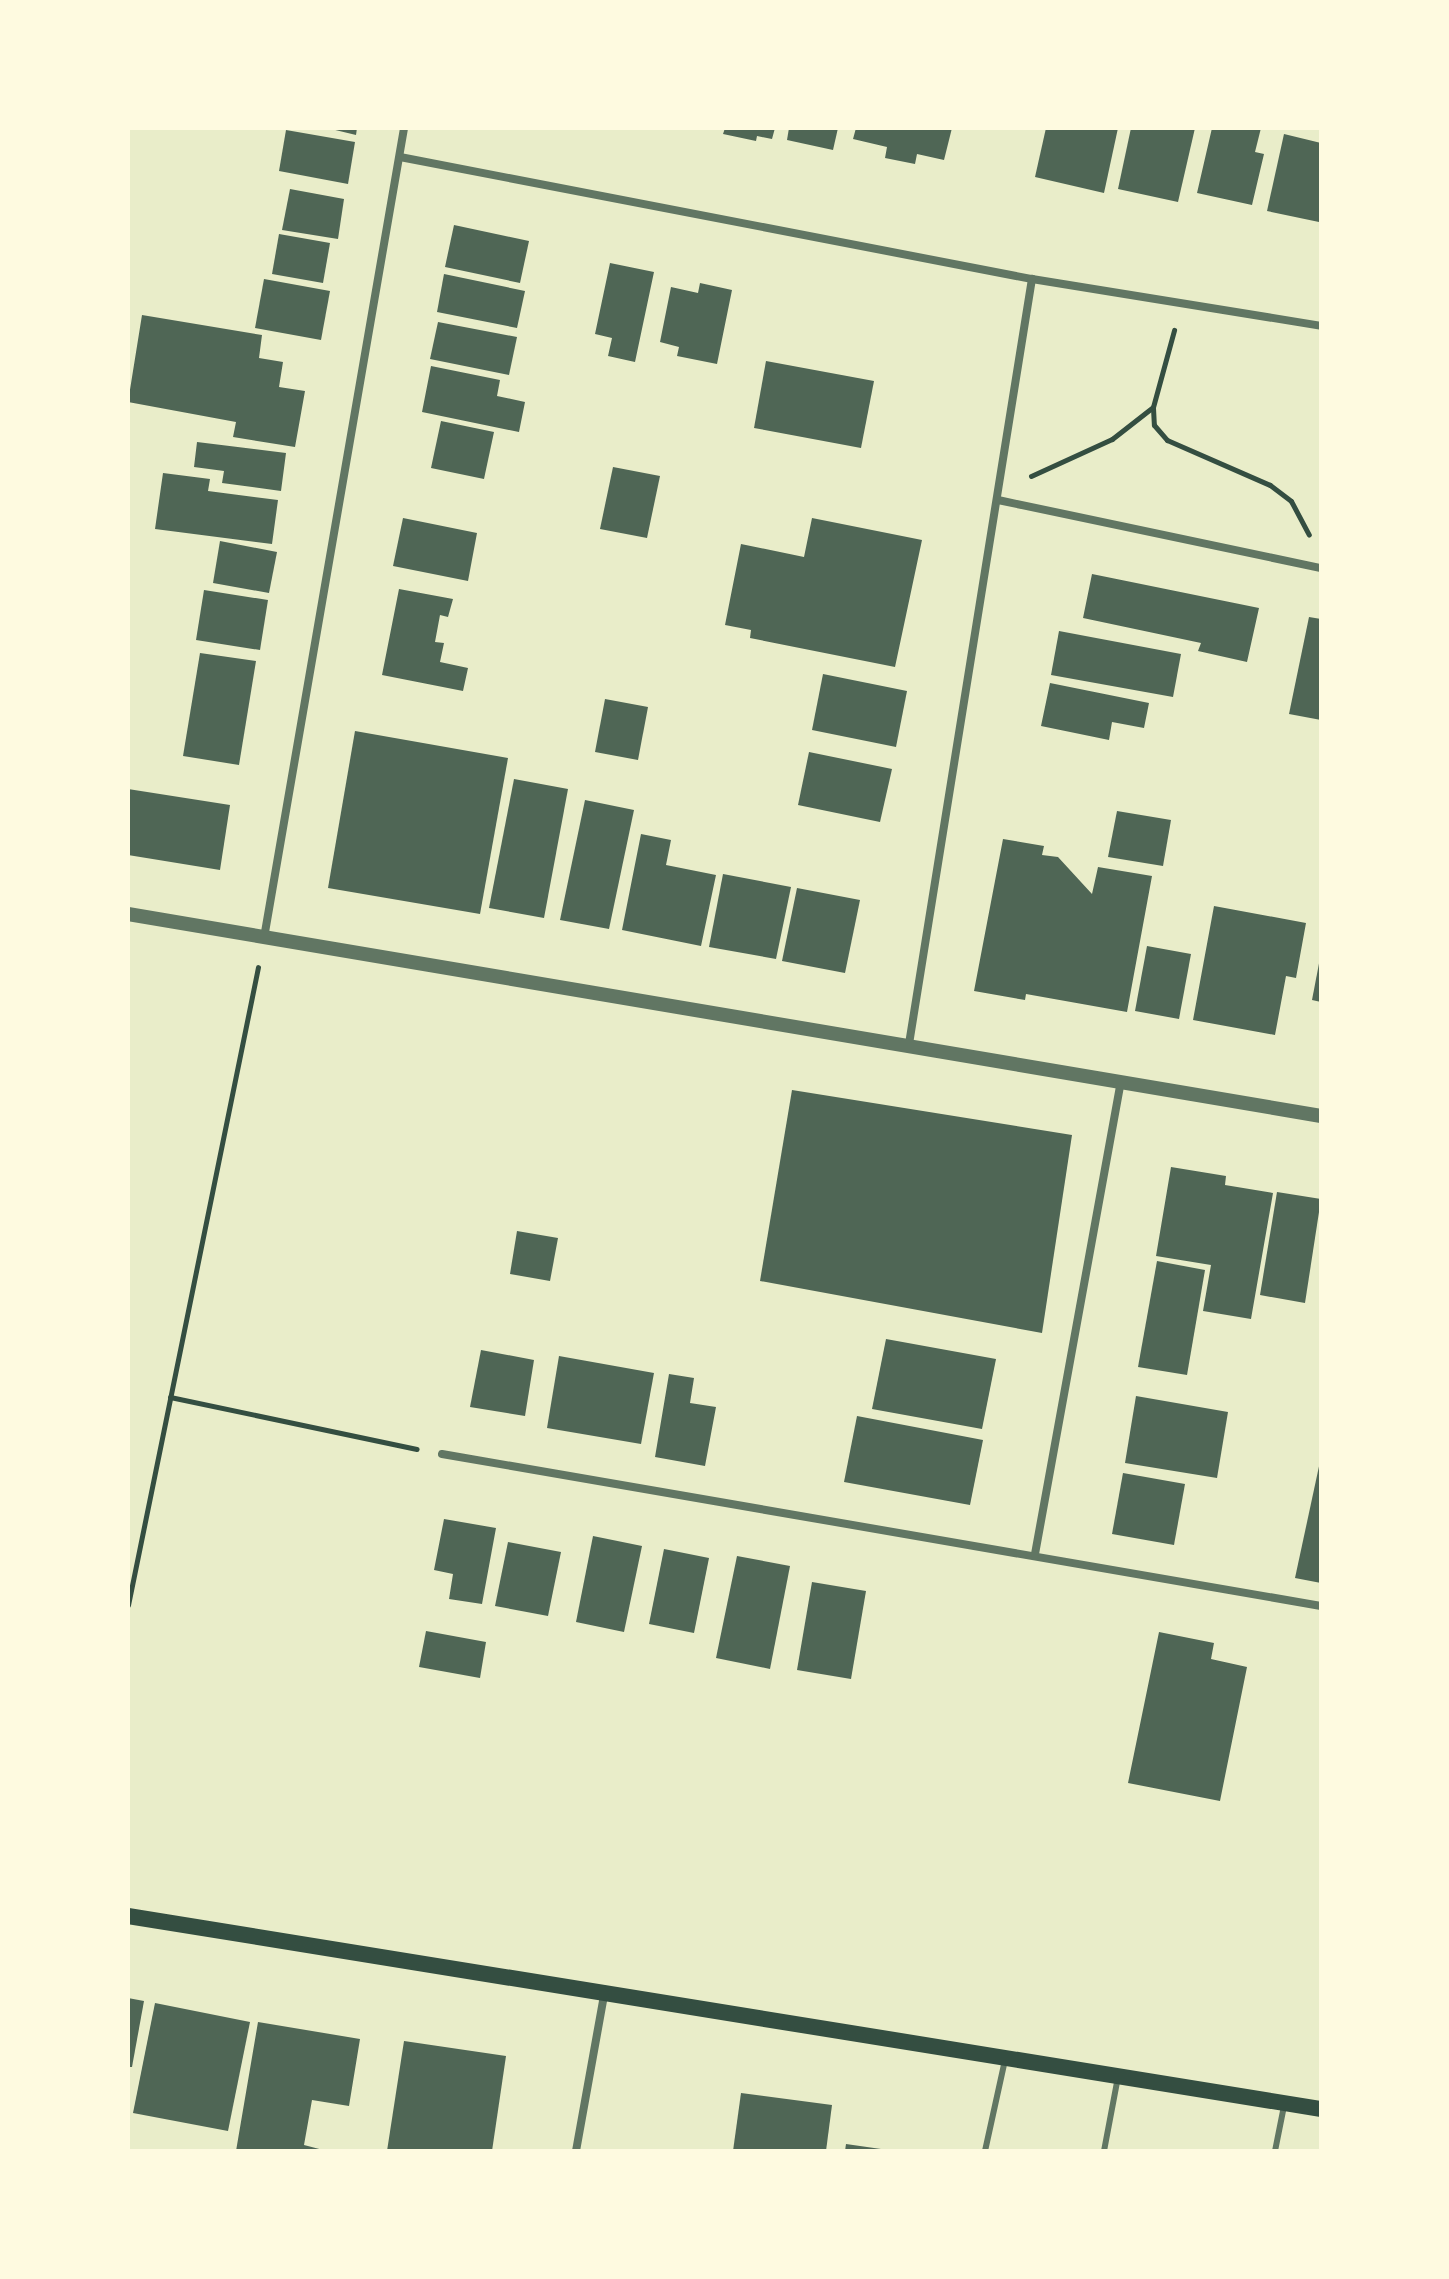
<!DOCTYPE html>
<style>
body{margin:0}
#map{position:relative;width:1449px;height:2279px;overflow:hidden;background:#e9edc9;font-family:"Titillium Web",sans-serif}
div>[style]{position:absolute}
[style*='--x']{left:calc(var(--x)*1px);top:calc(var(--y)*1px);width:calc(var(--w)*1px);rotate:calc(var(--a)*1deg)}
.building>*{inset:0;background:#4f6655}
.path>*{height:5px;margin:-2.5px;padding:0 2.5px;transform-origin:2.5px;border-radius:2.5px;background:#344e41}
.service>*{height:6px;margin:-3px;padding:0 3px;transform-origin:3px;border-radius:3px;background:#617663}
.minor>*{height:8px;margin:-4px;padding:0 4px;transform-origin:4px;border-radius:4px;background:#617663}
.tertiary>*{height:14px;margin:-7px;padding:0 7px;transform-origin:7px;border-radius:7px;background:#617663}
.secondary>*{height:16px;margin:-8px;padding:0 8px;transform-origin:8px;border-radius:8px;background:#344e41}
span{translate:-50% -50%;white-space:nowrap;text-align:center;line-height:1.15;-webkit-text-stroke:6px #fefae0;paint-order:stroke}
.frame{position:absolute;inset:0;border:130px solid #fefae0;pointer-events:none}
</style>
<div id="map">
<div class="building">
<i style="clip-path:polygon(327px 128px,357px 128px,356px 135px)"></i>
<i style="clip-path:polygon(725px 128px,775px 128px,772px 139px,757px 136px,756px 141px,723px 134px)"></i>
<i style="clip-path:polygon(789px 128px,838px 128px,833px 150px,787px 140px)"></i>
<i style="clip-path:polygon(856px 128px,952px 128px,944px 160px,917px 154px,915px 164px,885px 158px,887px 147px,853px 139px)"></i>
<i style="clip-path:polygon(1046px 128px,1118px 128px,1104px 193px,1035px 177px)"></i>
<i style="clip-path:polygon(1131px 128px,1195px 128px,1178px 202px,1118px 189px)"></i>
<i style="clip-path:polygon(1212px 128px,1261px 128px,1255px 152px,1264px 154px,1252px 205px,1197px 193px)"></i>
<i style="clip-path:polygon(286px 130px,355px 142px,348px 184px,279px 171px)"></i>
<i style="clip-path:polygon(1284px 134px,1321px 143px,1319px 222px,1267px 211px)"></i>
<i style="clip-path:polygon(290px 189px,344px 199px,338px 239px,282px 230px)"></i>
<i style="clip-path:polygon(454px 225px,529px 241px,520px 283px,445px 267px)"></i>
<i style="clip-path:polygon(279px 234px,330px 243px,323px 283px,272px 274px)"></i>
<i style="clip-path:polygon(610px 263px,654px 272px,635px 362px,608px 356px,612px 338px,595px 334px)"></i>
<i style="clip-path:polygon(444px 274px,525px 291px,517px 328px,437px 312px)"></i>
<i style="clip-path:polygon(264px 279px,330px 291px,321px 340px,255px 328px)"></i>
<i style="clip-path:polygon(700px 283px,732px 290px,717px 364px,677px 356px,679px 347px,660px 342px,671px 287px,698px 293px)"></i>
<i style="clip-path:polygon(142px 315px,262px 335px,259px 358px,283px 362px,279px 387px,305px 391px,295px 447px,233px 437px,236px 422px,128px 402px)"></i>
<i style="clip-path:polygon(438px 322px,517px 337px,509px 375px,430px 359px)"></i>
<i style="clip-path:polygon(766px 361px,874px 381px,861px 448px,754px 428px)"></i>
<i style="clip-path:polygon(431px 366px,500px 380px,497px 396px,525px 402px,519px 432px,422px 412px)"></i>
<i style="clip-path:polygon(441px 421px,494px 432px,484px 479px,431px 468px)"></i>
<i style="clip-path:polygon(197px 442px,286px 453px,281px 491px,222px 483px,224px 471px,194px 467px)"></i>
<i style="clip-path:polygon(613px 467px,660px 476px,647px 538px,600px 529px)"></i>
<i style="clip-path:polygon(163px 473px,210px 479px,208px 491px,278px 500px,272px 544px,155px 529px)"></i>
<i style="clip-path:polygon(403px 518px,477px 533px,468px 581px,393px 566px)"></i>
<i style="clip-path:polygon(812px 518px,922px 540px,895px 667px,750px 638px,751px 630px,725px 625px,741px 544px,804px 557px)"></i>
<i style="clip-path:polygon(220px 541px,277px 552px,269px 593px,213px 583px)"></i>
<i style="clip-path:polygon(1092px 574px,1259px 608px,1247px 662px,1198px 651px,1201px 643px,1083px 618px)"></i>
<i style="clip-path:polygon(399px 589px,453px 599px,448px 617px,440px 615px,435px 642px,444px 643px,440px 662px,468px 668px,463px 691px,382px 675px)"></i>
<i style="clip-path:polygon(204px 590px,268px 600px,260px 650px,196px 640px)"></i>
<i style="clip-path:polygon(1309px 617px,1321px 619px,1321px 720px,1289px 714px)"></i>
<i style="clip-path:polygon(1059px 631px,1181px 654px,1173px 697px,1051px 675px)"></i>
<i style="clip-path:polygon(200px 653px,256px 661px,239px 765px,183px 756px)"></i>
<i style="clip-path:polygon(823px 674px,907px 691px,896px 747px,812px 730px)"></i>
<i style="clip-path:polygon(1050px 683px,1149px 703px,1144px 728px,1112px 722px,1109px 740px,1041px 726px)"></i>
<i style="clip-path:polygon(605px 699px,648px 707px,638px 760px,595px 752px)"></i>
<i style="clip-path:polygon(355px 731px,508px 758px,480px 914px,328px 888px)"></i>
<i style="clip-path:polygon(809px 752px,892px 769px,880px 822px,798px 805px)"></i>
<i style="clip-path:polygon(514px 779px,568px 789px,544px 918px,489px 908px)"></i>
<i style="clip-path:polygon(128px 789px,230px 805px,220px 870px,128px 855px)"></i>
<i style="clip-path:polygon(585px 800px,634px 810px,609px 929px,560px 920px)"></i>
<i style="clip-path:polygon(1117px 811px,1171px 820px,1163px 866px,1108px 857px)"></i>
<i style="clip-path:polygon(641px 834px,671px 840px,666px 865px,716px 875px,701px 946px,622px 930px)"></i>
<i style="clip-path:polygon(1003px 839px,1044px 846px,1042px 855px,1058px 857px,1092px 894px,1098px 867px,1152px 876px,1127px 1012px,1026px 994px,1025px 1000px,974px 991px)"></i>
<i style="clip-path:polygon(723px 874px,791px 887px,776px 959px,709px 947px)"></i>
<i style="clip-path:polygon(797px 888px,860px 900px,845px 973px,782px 961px)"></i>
<i style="clip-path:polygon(1214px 906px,1306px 923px,1296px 978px,1286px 976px,1275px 1035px,1193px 1020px)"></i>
<i style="clip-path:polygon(1147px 946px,1191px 954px,1179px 1019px,1135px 1011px)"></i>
<i style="clip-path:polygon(1321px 953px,1321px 1002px,1312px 1000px)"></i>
<i style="clip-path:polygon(792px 1090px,1072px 1135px,1042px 1333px,760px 1281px)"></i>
<i style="clip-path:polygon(1171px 1167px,1226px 1176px,1225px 1185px,1273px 1193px,1251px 1319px,1203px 1311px,1211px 1265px,1156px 1256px)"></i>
<i style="clip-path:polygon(1277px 1192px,1321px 1199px,1305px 1303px,1260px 1295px)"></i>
<i style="clip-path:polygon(517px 1231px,558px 1238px,550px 1281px,510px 1274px)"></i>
<i style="clip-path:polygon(1157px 1261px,1205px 1270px,1187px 1375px,1138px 1367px)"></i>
<i style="clip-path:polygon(886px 1339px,996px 1359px,982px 1429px,872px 1409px)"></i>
<i style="clip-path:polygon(481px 1350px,534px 1360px,525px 1416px,470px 1407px)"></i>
<i style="clip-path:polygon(559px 1356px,654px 1373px,641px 1444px,547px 1428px)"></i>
<i style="clip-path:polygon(669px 1374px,694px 1378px,690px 1403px,716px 1407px,705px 1466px,655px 1457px)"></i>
<i style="clip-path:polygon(1136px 1396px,1228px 1412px,1217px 1478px,1125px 1463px)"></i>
<i style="clip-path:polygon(857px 1416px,983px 1440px,970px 1505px,844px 1482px)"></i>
<i style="clip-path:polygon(1321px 1457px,1321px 1583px,1295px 1578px)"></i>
<i style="clip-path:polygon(1123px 1473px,1185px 1484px,1174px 1545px,1112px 1534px)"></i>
<i style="clip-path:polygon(444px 1519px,496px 1528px,482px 1604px,449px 1599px,453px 1574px,434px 1570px)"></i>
<i style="clip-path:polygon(593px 1536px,642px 1546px,624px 1632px,576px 1622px)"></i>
<i style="clip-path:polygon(508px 1542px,561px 1552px,548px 1616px,495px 1606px)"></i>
<i style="clip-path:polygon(664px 1549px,709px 1558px,694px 1633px,649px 1624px)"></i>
<i style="clip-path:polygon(737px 1556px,790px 1566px,770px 1669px,716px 1658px)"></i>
<i style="clip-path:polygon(812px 1582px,866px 1591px,851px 1679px,797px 1670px)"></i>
<i style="clip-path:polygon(426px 1631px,486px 1642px,480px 1678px,419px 1667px)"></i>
<i style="clip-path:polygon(1159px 1632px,1214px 1643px,1211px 1659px,1247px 1667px,1220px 1801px,1128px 1783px)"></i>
<i style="clip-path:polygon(128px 1998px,144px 2001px,132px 2067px,128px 2067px)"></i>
<i style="clip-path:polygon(155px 2003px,250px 2022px,228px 2131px,133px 2113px)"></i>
<i style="clip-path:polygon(258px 2022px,360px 2039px,349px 2106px,312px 2100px,304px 2145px,327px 2151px,236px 2151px)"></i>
<i style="clip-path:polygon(404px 2041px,506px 2056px,492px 2151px,387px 2151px)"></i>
<i style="clip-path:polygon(741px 2093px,832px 2105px,826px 2151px,733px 2151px)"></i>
<i style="clip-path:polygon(846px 2144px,881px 2149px,881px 2151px,845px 2151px)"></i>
</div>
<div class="path">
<i style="--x:1153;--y:408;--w:17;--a:87"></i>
<i style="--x:1154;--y:425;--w:20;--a:49"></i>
<i style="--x:1167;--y:440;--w:112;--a:23.6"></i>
<i style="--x:1270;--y:485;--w:26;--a:37"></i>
<i style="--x:1291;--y:501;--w:38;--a:62"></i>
<i style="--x:1031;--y:476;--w:89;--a:-24.6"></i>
<i style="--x:1112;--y:439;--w:52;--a:-38"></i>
<i style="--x:1153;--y:407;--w:80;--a:-74.7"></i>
<i style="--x:170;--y:1397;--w:252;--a:11.9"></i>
<i style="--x:128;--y:1605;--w:651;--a:-78.48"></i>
</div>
<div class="service">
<i style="--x:985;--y:2151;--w:93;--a:-77.6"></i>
<i style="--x:1104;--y:2151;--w:75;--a:-79.3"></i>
<i style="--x:1275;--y:2151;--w:46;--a:-78.7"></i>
</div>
<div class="minor">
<i style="--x:400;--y:157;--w:644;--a:10.93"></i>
<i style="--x:1032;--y:279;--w:293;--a:9.2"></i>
<i style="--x:998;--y:500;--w:330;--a:11.9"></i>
<i style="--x:264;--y:938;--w:822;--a:-80.19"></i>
<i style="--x:909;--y:1044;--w:775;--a:-80.87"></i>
<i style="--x:442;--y:1454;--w:892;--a:9.81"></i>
<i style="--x:1035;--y:1554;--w:481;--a:-79.7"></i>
<i style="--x:576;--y:2151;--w:164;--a:-79.8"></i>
</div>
<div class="tertiary">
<i style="--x:128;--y:914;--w:1210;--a:9.61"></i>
</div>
<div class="secondary">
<i style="--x:128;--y:1916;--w:1209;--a:9.19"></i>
</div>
<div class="frame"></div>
</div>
